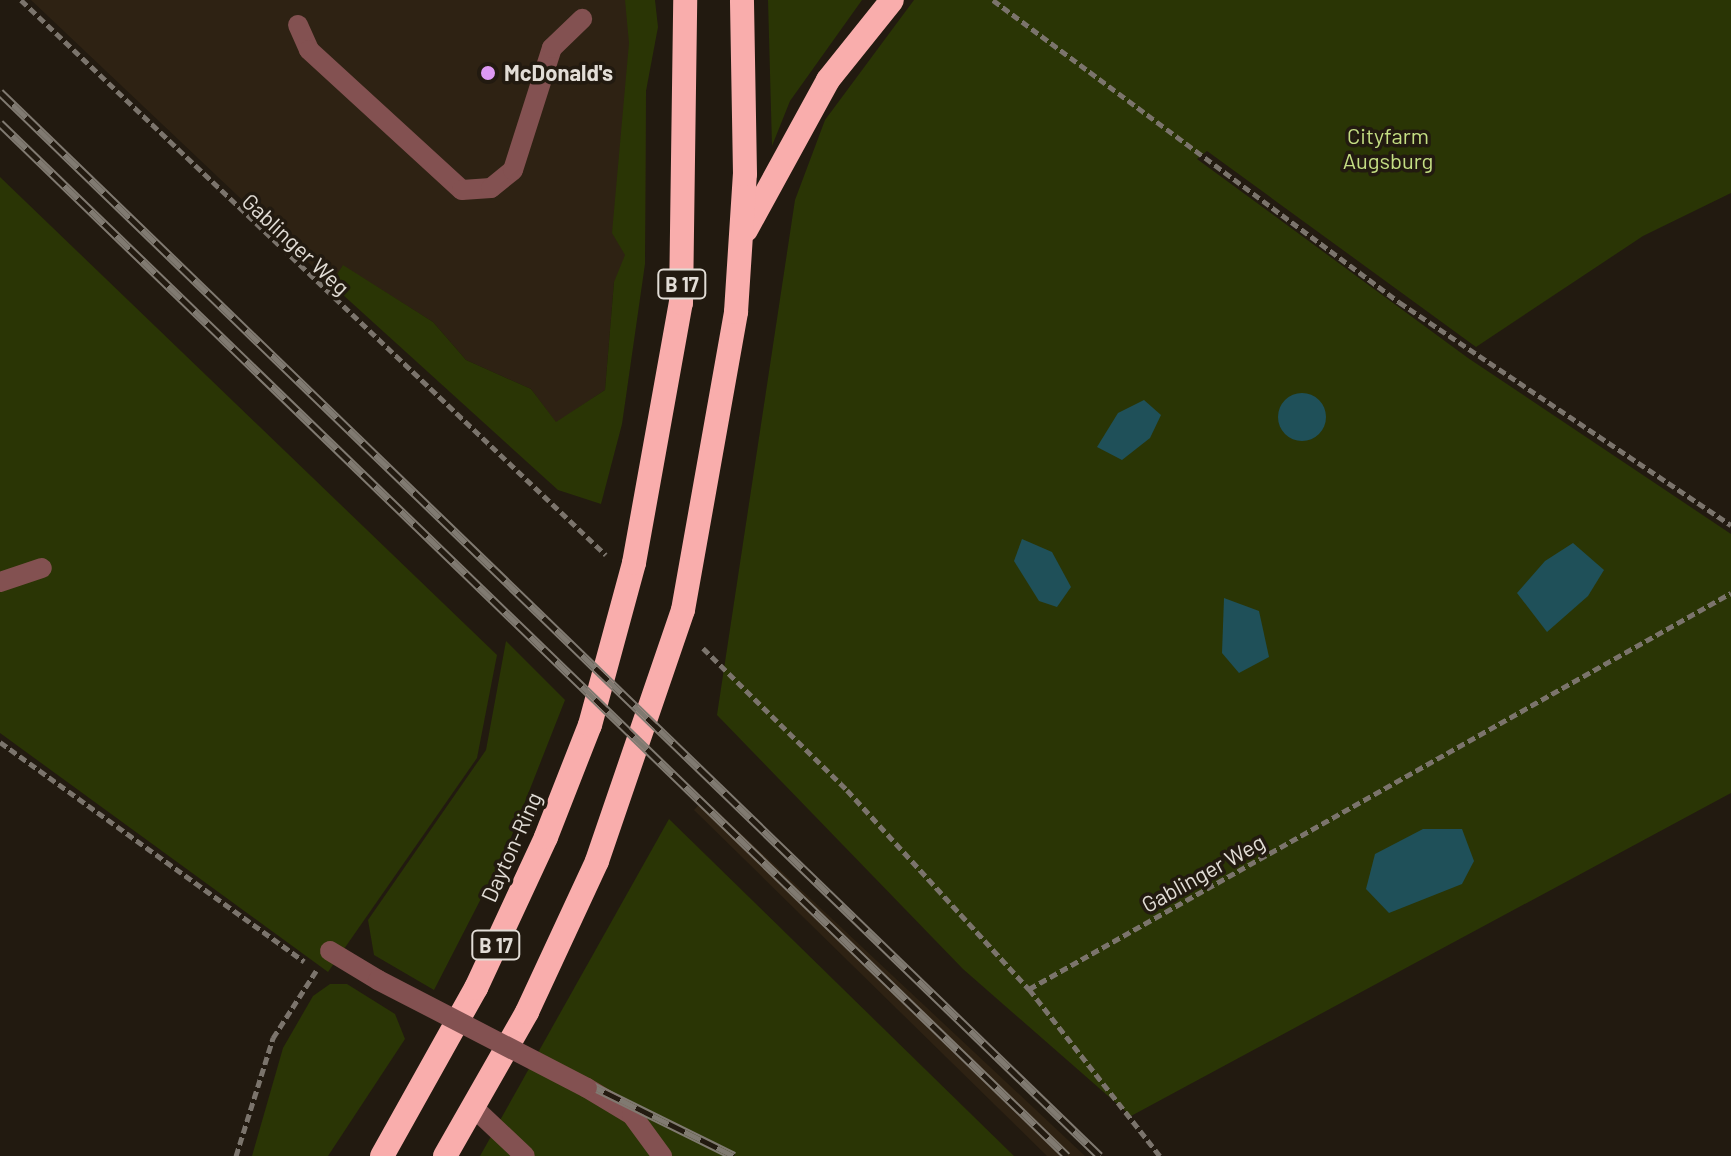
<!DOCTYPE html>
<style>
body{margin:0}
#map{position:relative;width:1731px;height:1156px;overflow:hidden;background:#221a10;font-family:Barlow,sans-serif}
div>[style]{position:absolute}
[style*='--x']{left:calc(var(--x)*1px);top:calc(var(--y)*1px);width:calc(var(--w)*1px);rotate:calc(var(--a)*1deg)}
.built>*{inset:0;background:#2e2213}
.green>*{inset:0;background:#2a3505}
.water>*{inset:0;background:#1f5059}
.round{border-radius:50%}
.path>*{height:5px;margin-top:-2.5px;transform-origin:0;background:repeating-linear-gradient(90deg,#7b746c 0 8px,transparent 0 12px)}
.minor>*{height:20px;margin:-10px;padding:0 10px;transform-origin:10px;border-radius:10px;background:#835151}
.highway>*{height:24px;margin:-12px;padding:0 12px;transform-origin:12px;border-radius:12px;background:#f9adac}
.rail>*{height:9px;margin-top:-4.5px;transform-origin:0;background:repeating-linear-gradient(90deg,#221a10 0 18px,#807a71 0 36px);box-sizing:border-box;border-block:2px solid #807a71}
.minor-bridge>*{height:20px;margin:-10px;padding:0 10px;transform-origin:10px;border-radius:10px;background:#835151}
.dots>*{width:22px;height:22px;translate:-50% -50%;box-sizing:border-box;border:4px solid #221a10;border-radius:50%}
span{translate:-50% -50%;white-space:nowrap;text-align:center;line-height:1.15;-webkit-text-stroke:7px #221a10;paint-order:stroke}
.shield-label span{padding:2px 6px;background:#221a10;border:2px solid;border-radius:6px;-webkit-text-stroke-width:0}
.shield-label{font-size:20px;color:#e2ddd6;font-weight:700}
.poi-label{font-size:22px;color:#e2ddd6;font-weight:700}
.left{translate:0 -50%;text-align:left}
.park-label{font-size:22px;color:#c4de83}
.street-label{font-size:22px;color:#e2ddd6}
</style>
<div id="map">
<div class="built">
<i style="clip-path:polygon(31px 0,655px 0,646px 91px,645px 264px,614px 282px,605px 390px,556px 423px,531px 389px,466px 360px,433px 322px,343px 266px,331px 284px)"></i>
<i style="clip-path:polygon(704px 799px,1085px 1156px,1047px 1156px,694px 810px)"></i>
</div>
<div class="green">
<i style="clip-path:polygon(625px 0,655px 0,658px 27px,646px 91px,645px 264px,622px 424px,601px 504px,558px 490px,331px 284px,343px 265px,433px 322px,466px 360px,531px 389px,556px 422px,605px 390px,614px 282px,625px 255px,612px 233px,629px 43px)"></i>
<i style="clip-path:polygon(768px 0,862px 0,790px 101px,772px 146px)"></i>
<i style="clip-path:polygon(914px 0,1731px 0,1731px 193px,1643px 236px,1476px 347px,1207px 151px,1197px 159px,1468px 358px,1731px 534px,1731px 793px,1131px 1116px,963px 969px,717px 715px,795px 200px,825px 120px)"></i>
<i style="clip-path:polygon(0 177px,497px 655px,477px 758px,328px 972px,0 733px)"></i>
<i style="clip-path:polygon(506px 641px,565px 700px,506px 850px,434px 990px,374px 955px,368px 920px,486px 750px)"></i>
<i style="clip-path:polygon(669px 819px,1014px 1156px,480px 1156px)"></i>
<i style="clip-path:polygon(330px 984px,347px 984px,395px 1014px,405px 1039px,328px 1156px,252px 1156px,283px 1048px,313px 996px)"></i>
</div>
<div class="water">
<i class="round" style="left:1278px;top:393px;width:48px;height:48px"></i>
<i style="clip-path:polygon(1144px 400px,1161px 415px,1150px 438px,1122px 460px,1097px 447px,1118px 413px)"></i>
<i style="clip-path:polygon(1022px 539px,1052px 552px,1071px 587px,1057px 607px,1039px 601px,1014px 561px)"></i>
<i style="clip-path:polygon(1573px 543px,1604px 570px,1588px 596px,1547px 632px,1517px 593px,1545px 561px)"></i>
<i style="clip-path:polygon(1224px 598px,1259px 611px,1269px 657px,1239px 673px,1222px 653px)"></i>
<i style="clip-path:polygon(1423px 829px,1462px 829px,1474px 861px,1462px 884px,1389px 913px,1366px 889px,1375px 854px)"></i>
</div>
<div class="path">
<i style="--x:21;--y:0;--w:806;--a:43.49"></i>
<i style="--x:993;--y:0;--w:506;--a:36.64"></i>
<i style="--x:1399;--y:302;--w:400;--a:33.9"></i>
<i style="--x:703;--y:648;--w:202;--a:44.6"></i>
<i style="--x:847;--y:790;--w:270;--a:47.6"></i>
<i style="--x:1029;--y:989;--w:212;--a:51.9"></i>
<i style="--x:0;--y:742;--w:375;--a:35.8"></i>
<i style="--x:1029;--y:989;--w:806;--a:-29.43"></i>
<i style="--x:236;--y:1156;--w:124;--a:-72.6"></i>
<i style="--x:273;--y:1038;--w:80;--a:-57.3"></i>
</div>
<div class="minor">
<i style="--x:298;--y:25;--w:27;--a:66"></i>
<i style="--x:309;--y:50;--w:207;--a:42.5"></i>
<i style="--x:462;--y:190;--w:29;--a:-4"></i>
<i style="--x:491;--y:188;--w:28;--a:-39"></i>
<i style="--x:513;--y:170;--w:128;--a:-72.3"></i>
<i style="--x:552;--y:48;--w:42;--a:-44"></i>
<i style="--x:0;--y:582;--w:44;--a:-18.4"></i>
<i style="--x:330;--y:951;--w:56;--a:31.1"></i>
<i style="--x:587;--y:1088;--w:52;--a:31"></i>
<i style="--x:632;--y:1115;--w:51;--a:53.8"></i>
<i style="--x:473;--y:1107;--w:71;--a:43.3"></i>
</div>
<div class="highway">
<i style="--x:746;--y:230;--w:171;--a:-61.3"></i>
<i style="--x:828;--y:80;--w:102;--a:-51.3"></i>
<i style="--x:382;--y:1156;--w:193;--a:-60.8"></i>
<i style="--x:476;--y:988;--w:166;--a:-65.1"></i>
<i style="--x:546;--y:837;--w:120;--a:-68.6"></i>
<i style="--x:590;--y:725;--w:168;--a:-74.8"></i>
<i style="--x:634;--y:563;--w:264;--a:-79.8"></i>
<i style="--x:681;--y:303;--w:303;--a:-89.2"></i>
<i style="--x:445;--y:1156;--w:166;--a:-60.3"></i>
<i style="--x:527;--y:1012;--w:166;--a:-65.1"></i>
<i style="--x:597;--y:861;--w:265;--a:-71.1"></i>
<i style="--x:683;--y:610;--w:303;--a:-79.9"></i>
<i style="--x:736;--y:312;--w:138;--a:-86.3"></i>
<i style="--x:745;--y:174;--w:174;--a:-91"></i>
</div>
<div class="rail">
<i style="--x:0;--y:92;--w:1530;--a:44.05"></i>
<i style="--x:0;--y:123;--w:1485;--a:44.07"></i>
<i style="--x:378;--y:980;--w:397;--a:26.3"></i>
</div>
<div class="minor-bridge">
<i style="--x:378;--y:980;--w:235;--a:27.3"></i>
</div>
<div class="dots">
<i style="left:488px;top:73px;background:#dd99f3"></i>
</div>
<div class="shield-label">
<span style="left:682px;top:284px">B 17</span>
<span style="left:496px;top:945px">B 17</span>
</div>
<div class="poi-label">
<span class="left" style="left:504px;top:73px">McDonald's</span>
</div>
<div class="park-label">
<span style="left:1388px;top:148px">Cityfarm<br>Augsburg</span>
</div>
<div class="street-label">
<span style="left:296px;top:244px;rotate:43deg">Gablinger Weg</span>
<span style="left:511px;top:847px;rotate:-66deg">Dayton-Ring</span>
<span style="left:1203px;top:873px;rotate:-29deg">Gablinger Weg</span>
</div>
</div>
